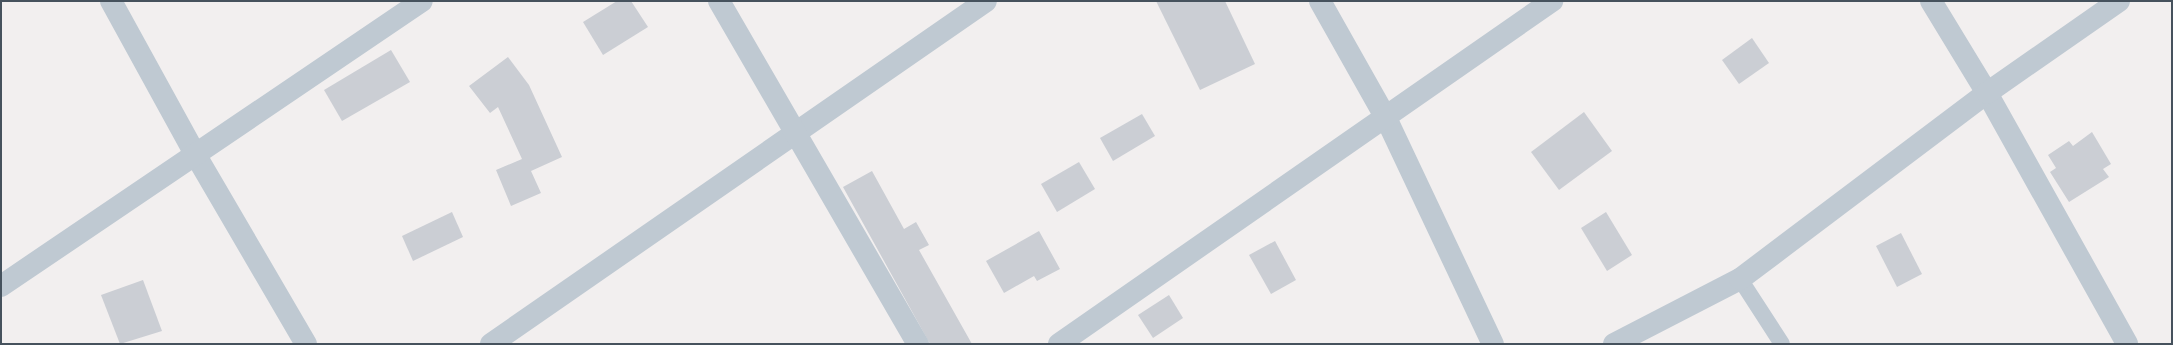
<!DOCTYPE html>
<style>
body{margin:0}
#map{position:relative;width:2173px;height:345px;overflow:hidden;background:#f2efef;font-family:Mulish,sans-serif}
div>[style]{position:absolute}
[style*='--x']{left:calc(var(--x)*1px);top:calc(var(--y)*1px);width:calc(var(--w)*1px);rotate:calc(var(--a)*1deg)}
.building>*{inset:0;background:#cbced4}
.service>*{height:16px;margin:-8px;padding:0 8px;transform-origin:8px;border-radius:8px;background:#bfc9d2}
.minor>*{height:22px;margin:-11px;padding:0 11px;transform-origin:11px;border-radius:11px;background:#bfc9d2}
.tertiary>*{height:22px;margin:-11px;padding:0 11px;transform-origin:11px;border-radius:11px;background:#bfc9d2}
span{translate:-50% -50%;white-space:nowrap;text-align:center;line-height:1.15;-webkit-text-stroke:3px #fff;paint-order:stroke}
.frame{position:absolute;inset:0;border:2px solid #46525d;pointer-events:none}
</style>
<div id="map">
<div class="building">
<i style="clip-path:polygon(617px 1px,631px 1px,648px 27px,603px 55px,583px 22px)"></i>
<i style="clip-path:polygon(1156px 1px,1225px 1px,1255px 64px,1200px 90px)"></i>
<i style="clip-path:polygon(1752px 38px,1769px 63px,1739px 84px,1722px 60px)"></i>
<i style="clip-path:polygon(391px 50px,410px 82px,342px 121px,324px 90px)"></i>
<i style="clip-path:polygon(508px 57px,529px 85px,562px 157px,531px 171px,541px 193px,511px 206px,496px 170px,522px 159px,498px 107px,490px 113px,469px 86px)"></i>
<i style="clip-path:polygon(1584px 112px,1612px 151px,1559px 190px,1531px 152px)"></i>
<i style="clip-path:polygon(1142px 114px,1155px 136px,1113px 161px,1100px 138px)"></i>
<i style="clip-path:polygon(2092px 132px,2111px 164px,2103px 169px,2109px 177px,2069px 202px,2050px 172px,2056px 168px,2048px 155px,2069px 141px,2073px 146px)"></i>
<i style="clip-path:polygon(1079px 162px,1095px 189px,1057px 212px,1041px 184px)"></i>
<i style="clip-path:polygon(872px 171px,904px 229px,916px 222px,929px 245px,919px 250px,972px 344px,930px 344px,843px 187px)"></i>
<i style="clip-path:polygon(452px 212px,463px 237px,413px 261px,402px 236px)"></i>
<i style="clip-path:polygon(1606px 212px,1632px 255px,1607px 271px,1581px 228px)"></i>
<i style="clip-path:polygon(1039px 231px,1060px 269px,1037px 281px,1034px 276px,1004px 293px,986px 261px)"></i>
<i style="clip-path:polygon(1901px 233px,1922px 274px,1897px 287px,1876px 246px)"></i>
<i style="clip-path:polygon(1275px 241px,1296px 280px,1271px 294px,1249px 255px)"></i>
<i style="clip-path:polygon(143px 280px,162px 331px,120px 344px,101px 295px)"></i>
<i style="clip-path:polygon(1169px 295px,1183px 318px,1153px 338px,1138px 315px)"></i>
</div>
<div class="service">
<i style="--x:1740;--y:279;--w:77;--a:57.1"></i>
</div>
<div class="minor">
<i style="--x:111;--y:1;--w:175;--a:61.2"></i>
<i style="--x:195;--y:154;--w:220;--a:59.7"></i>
<i style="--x:1320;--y:1;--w:134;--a:60.6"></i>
<i style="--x:1386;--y:118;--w:250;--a:64.7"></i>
<i style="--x:1931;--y:1;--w:108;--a:58.7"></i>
<i style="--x:1987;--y:93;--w:287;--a:60.8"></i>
<i style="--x:1;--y:286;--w:508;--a:-34.1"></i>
<i style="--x:491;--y:344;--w:602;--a:-34.72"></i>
<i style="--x:1059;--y:344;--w:601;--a:-34.83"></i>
<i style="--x:1614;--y:344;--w:142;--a:-27.3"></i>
<i style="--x:1740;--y:279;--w:309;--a:-37"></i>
<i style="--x:1987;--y:93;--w:161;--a:-34.9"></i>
</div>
<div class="tertiary">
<i style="--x:719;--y:1;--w:397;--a:59.9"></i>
</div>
<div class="frame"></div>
</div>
